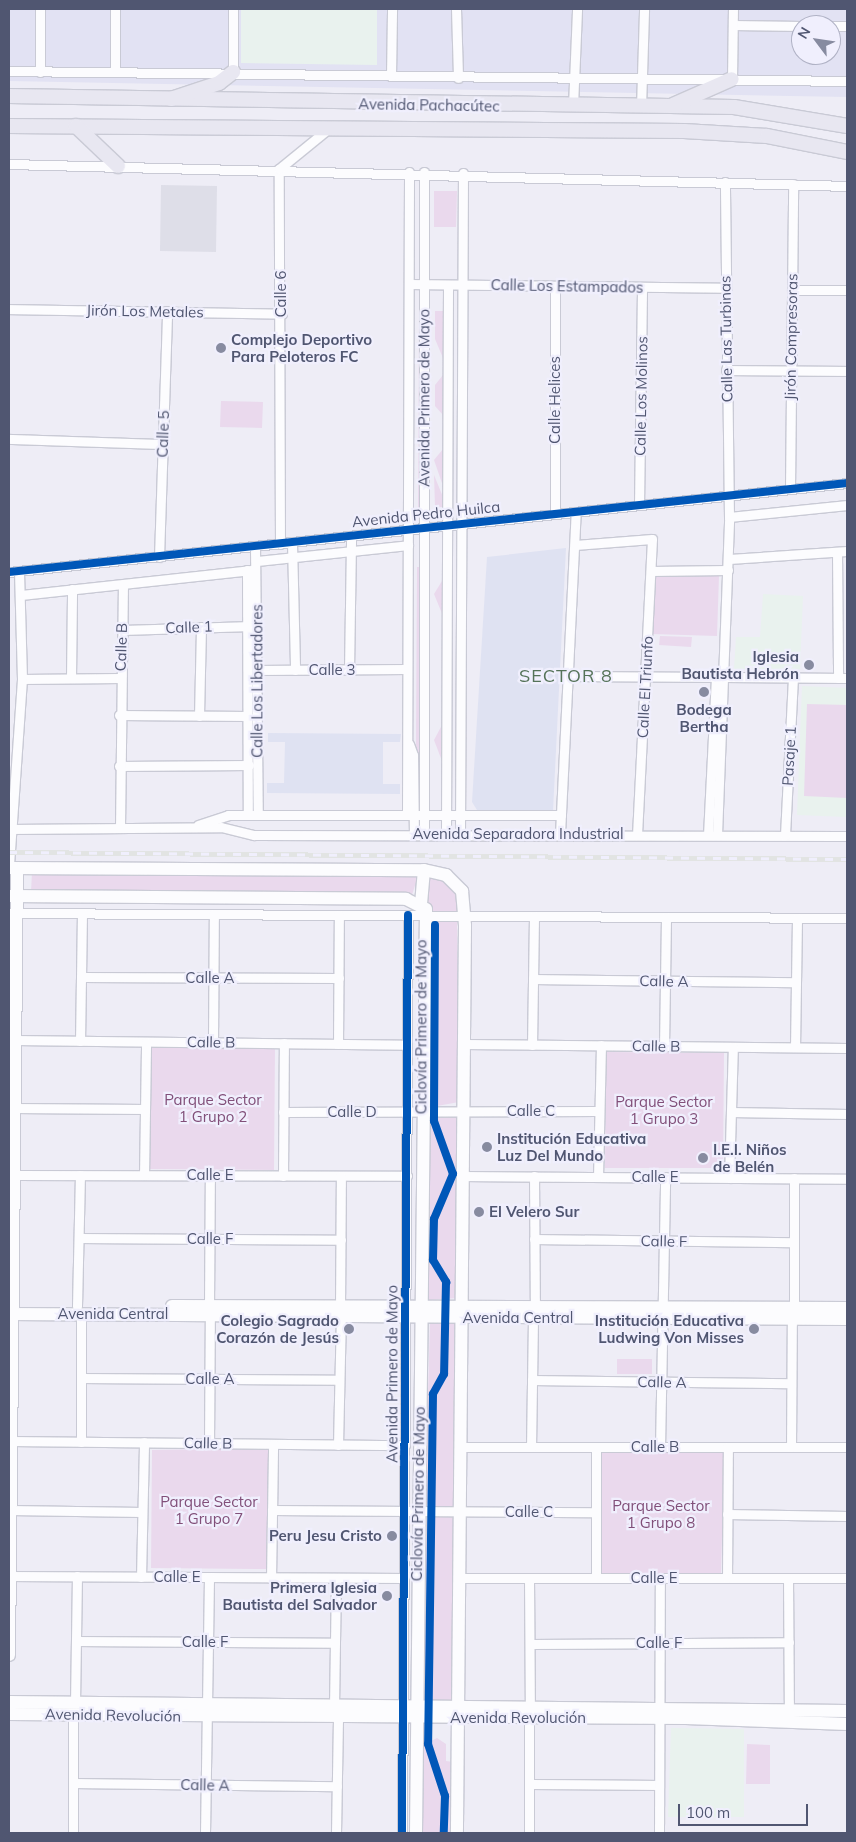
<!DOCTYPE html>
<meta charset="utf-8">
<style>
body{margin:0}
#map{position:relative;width:856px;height:1842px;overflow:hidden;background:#eeedf6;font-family:Mulish,sans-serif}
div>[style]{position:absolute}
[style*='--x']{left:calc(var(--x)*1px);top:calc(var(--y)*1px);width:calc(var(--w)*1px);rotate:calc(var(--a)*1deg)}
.residential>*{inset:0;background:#e2e2f3}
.commercial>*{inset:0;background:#dfe2f2}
.industrial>*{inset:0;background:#dedee8}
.education>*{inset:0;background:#e9f2ee}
.green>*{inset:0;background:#ead9ed}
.roads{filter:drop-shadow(1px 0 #c9cad5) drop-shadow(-1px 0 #c9cad5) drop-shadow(0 1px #c9cad5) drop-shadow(0 -1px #c9cad5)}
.street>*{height:9px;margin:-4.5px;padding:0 4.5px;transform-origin:4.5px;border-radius:4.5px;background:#fcfcfe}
.secondary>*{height:12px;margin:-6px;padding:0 6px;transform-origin:6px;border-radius:6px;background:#fcfcfe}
.primary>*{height:14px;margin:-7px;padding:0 7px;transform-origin:7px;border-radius:7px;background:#e8e7f1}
.rail>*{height:4.5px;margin-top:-2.25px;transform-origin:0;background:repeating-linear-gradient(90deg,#f0effd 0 8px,#e2e4e3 0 16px);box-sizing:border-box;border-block:1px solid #e2e4e3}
.cycleway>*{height:8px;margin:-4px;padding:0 4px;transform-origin:4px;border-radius:4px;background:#0057b8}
.dots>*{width:14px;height:14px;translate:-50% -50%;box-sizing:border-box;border:2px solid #f0effd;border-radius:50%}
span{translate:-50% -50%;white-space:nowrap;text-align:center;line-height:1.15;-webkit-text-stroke:4.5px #f0effd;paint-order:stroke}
.street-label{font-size:15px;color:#505671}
.poi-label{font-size:15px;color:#505671;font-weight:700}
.left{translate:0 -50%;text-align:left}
.right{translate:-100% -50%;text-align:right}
.park-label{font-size:15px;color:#814f79}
.quarter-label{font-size:18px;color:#557359;letter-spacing:1px}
.frame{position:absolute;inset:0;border:10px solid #505671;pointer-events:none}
.north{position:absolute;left:791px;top:15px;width:50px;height:50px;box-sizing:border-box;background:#f0effd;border:1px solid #b0b2c5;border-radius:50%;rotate:301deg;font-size:14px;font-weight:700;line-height:20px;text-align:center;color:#505671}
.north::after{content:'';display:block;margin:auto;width:18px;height:22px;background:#878ba0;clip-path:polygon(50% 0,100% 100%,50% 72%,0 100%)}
.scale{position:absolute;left:678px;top:1804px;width:130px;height:22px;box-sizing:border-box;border:2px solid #505671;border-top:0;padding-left:6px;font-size:15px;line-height:18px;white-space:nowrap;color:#505671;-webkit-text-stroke:4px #f0effd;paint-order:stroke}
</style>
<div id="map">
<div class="residential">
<i style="clip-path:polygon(evenodd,9px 9px,847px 9px,847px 97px,9px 81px,9px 9px,801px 25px,831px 25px,831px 55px,801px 55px,801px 25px)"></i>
</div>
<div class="commercial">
<i style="clip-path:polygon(566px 548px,553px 811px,477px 810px,472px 802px,487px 557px)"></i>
<i style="clip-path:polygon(268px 733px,401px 734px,400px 742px,383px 742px,383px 784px,400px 784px,400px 794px,267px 793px,267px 783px,284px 783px,285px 742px,268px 742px)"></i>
</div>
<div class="industrial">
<i style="clip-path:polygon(161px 185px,217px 186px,216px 252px,160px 251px)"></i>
</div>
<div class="education">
<i style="clip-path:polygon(241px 9px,377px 9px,377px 65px,241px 63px)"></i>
<i style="clip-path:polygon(763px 594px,803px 596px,800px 669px,734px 669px,736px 637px,760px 637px)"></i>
<i style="clip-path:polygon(802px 686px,847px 688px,847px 817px,797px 815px)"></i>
<i style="clip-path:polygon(671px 1728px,744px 1729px,744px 1817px,668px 1817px)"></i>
</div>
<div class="green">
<i style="clip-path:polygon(434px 191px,457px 191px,456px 227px,434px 227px)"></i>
<i style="clip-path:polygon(419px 305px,423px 305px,422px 516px,418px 515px)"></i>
<i style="clip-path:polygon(435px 311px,444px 311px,443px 358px,435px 339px)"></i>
<i style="clip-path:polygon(443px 375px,443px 415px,435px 406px,435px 385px)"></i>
<i style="clip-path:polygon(221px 401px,263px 402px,262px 428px,220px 427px)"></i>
<i style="clip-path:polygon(443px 449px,443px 486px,434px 460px)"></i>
<i style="clip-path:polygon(434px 475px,443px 497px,442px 507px,435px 507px)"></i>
<i style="clip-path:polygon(417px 567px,423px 567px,421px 803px,416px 746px)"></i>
<i style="clip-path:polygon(654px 574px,719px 576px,717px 636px,652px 634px)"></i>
<i style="clip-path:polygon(442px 581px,443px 616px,434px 594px)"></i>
<i style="clip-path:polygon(660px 636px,692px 637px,691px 647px,659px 645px)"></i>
<i style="clip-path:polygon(807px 704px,847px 705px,847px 798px,804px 796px)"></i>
<i style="clip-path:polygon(442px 725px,442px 761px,434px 740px)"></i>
<i style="clip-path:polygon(32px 872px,414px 875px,417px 879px,412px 895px,31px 892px)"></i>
<i style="clip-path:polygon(426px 873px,451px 880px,464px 913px,428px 913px)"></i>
<i style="clip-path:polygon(457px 919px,459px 1102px,437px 1106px,429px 1102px,430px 923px)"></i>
<i style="clip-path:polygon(151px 1045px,275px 1046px,274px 1170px,150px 1169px)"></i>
<i style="clip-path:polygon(606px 1052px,724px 1053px,723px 1168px,605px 1168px)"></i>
<i style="clip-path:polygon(457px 1115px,458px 1298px,428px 1300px,428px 1119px)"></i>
<i style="clip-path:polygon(430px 1322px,457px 1324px,456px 1505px,452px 1507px,430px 1507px,425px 1501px)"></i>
<i style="clip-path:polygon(617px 1359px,652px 1359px,652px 1374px,617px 1374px)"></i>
<i style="clip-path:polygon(269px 1448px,266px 1569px,151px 1568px,152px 1450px)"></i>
<i style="clip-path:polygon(601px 1451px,724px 1453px,721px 1575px,600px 1574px)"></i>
<i style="clip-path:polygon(431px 1515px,455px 1517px,452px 1702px,427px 1702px,423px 1695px,426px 1523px)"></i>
<i style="clip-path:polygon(437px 1738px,446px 1744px,446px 1761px,453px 1762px,454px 1833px,423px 1833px,423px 1745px)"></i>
<i style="clip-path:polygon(747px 1744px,770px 1745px,770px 1784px,746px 1784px)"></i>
</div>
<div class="roads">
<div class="street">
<i style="--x:456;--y:9;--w:69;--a:88.3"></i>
<i style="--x:733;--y:25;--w:68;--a:0.8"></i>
<i style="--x:831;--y:26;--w:16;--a:0"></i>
<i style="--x:9;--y:71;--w:838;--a:0.68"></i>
<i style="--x:40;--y:72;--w:63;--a:-90"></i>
<i style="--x:115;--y:72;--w:63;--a:-90"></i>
<i style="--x:233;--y:72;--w:63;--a:-90"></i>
<i style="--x:391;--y:76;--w:67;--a:-89.1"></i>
<i style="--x:732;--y:79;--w:70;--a:-89.2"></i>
<i style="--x:573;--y:106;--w:97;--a:-87.6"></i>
<i style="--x:641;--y:107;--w:98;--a:-88.2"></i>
<i style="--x:9;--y:164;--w:838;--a:1.5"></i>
<i style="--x:409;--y:284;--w:316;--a:0.7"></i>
<i style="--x:792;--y:290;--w:55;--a:0"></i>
<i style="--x:9;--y:309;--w:273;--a:1"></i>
<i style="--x:726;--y:370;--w:121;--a:0.5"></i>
<i style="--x:9;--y:439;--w:154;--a:1.9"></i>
<i style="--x:790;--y:489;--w:305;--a:-89.4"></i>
<i style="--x:639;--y:505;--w:218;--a:-89.2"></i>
<i style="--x:555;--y:514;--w:228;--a:-90"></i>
<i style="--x:729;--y:517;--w:119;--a:-5.8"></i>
<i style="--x:292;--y:543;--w:127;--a:88.6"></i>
<i style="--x:280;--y:544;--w:375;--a:-90.2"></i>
<i style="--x:279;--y:169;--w:63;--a:-39.2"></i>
<i style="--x:575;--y:545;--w:77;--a:-4.5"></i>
<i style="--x:652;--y:539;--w:295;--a:92.9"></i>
<i style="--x:255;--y:547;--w:268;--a:89.4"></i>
<i style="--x:837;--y:552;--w:126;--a:89.5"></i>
<i style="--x:159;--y:557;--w:246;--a:-88.1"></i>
<i style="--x:729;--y:559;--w:118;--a:-3.9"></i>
<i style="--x:257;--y:561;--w:152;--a:-6"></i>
<i style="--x:247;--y:570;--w:245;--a:89.8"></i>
<i style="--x:651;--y:571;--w:77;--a:-0.7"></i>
<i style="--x:9;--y:572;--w:843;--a:-6.06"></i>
<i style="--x:21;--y:595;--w:232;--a:-6.2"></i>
<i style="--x:122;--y:630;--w:130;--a:-1.8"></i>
<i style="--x:257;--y:670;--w:150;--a:-0.4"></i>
<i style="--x:349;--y:670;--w:134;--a:-89.1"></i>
<i style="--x:568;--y:676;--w:279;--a:0.4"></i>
<i style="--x:71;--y:677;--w:88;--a:-89.3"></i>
<i style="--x:22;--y:679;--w:98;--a:-0.6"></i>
<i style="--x:119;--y:715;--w:129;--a:0.4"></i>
<i style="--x:199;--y:716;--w:89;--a:-88.7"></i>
<i style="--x:409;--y:744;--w:12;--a:70"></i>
<i style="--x:413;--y:755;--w:78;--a:89.3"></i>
<i style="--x:119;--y:766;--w:130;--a:-0.4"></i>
<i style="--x:407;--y:815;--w:643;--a:-89.82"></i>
<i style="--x:198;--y:825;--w:32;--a:-18"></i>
<i style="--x:228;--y:815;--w:333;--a:0"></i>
<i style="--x:120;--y:828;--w:242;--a:-89.3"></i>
<i style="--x:9;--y:829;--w:212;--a:-0.5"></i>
<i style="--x:221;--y:827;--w:34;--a:14"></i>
<i style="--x:254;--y:835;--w:593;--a:0.1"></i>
<i style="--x:424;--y:833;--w:661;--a:-90"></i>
<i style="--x:446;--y:833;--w:548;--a:-89.79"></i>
<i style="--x:460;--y:833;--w:660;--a:-89.74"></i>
<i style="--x:560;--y:834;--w:322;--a:-87.2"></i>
<i style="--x:708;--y:835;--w:158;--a:-87.1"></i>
<i style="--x:717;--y:835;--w:318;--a:-87.8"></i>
<i style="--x:729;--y:517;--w:335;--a:-90.7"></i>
<i style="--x:785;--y:835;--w:157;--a:-87.1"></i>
<i style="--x:9;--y:865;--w:186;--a:-86"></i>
<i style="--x:22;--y:679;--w:108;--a:-91.6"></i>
<i style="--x:9;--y:913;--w:838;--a:0.34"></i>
<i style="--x:81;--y:977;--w:258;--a:0.2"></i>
<i style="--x:533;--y:979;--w:263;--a:0.7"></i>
<i style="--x:15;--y:1040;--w:392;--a:0.7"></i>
<i style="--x:80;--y:1041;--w:128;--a:-89.1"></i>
<i style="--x:213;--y:1042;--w:128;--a:-89.6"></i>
<i style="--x:338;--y:1044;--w:129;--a:-89.6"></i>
<i style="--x:464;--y:1044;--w:383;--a:0.6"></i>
<i style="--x:532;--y:1045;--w:129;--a:-89.1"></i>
<i style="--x:664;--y:1046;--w:129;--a:-89.1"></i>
<i style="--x:795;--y:1047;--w:129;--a:-89.1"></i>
<i style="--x:14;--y:1108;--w:131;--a:0.4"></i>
<i style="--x:283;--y:1112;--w:316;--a:-0.2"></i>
<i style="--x:731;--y:1112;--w:116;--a:1"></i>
<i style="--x:13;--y:1175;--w:394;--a:0.1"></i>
<i style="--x:144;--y:1175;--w:133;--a:-89.1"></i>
<i style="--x:283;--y:1176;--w:133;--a:-89.6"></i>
<i style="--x:462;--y:1176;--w:385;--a:0.4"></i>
<i style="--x:534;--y:1176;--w:133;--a:89.6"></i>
<i style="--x:598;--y:1177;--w:132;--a:-88.7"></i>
<i style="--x:729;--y:1178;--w:131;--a:-88.3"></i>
<i style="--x:79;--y:1238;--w:262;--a:0.4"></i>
<i style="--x:534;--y:1239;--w:260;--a:0.7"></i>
<i style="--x:209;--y:1305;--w:130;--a:-89.6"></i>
<i style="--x:77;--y:1306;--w:131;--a:-88.7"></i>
<i style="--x:340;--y:1308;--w:132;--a:-89.6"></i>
<i style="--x:794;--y:1308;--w:130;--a:-90"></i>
<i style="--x:81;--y:1378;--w:258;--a:0.4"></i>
<i style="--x:532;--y:1380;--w:259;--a:0.7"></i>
<i style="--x:11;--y:1441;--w:394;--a:0.6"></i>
<i style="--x:81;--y:1442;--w:127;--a:-90"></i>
<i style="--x:209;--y:1443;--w:129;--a:-89.6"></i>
<i style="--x:338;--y:1445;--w:129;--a:-88.7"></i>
<i style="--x:462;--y:1447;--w:385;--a:0"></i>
<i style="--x:531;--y:1447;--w:128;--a:-89.1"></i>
<i style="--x:660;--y:1447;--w:270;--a:-88.9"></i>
<i style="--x:791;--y:1447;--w:128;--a:-89.6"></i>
<i style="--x:10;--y:1510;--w:132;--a:0.9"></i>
<i style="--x:272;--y:1510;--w:324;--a:0.4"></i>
<i style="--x:727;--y:1514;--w:120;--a:1"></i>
<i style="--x:9;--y:1576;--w:395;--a:0.3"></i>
<i style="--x:141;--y:1577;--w:135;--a:-88.7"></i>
<i style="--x:271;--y:1578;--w:134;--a:-89.1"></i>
<i style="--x:460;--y:1578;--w:387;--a:0"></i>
<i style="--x:529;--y:1578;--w:129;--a:89.6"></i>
<i style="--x:596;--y:1578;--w:131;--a:-90"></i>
<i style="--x:727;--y:1578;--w:131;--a:-89.6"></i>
<i style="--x:788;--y:1578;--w:133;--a:89.6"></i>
<i style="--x:76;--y:1641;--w:259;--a:0.4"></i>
<i style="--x:530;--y:1644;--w:259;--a:-0.4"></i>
<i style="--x:75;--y:1703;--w:127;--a:-89.1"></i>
<i style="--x:334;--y:1706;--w:128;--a:-89.1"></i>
<i style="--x:73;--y:1714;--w:119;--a:90"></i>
<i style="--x:529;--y:1718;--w:115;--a:90"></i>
<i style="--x:73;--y:1783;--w:264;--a:0.7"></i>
<i style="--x:529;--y:1784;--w:130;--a:0.4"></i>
<i style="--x:205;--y:1833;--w:256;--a:-89.1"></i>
<i style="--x:336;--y:1833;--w:115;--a:-89"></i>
<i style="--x:402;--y:1833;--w:918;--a:-89.63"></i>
<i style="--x:659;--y:1833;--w:255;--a:-89.8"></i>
</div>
<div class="secondary">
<i style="--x:9;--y:868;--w:415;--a:0.3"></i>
<i style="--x:424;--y:870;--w:23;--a:13"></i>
<i style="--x:446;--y:875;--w:23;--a:45"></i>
<i style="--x:462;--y:891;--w:35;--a:85"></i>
<i style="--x:465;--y:926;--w:907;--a:90.51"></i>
<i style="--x:9;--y:896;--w:397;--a:0.4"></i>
<i style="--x:406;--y:899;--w:22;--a:27"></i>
<i style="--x:426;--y:909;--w:924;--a:90.62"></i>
<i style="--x:421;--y:904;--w:34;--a:-85"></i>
<i style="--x:172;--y:1306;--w:675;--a:0.17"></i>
<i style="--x:9;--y:1314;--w:838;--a:0.34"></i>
<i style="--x:9;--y:1655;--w:787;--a:-89.42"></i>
<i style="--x:9;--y:1702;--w:838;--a:0.62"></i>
<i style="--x:9;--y:1714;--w:677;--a:0.34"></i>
<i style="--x:686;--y:1718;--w:161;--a:2.1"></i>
</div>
<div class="primary">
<i style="--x:9;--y:96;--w:725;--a:0.87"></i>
<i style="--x:734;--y:107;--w:115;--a:9.5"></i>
<i style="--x:171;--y:99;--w:51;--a:-18.4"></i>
<i style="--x:219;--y:83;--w:18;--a:-38"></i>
<i style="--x:673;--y:105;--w:64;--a:-23.8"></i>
<i style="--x:9;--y:126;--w:675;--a:0.42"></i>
<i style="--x:684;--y:131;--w:83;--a:3.4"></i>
<i style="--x:767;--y:136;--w:82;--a:11.3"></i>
<i style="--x:76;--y:126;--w:58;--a:43.6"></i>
</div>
</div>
<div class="rail">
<i style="--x:9;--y:852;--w:838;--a:0.48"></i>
</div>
<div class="cycleway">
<i style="--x:9;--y:572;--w:843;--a:-6.06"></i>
<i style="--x:435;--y:925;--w:196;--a:90.3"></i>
<i style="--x:434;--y:1121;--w:56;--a:70.3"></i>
<i style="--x:453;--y:1174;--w:49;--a:112.9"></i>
<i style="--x:434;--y:1219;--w:41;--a:91.4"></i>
<i style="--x:433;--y:1260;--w:26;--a:59"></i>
<i style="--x:446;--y:1282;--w:92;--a:91.2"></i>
<i style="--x:444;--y:1374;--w:23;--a:119"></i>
<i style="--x:433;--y:1394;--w:350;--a:90.8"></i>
<i style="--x:428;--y:1744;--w:55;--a:71.9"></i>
<i style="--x:445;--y:1796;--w:37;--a:92"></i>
<i style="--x:402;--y:1833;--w:918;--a:-89.63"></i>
</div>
<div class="dots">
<i style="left:221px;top:348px;background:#878ba0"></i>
<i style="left:809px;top:665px;background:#878ba0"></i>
<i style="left:704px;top:692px;background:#878ba0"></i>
<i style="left:487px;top:1147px;background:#878ba0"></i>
<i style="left:703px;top:1158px;background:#878ba0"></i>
<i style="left:479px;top:1212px;background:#878ba0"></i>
<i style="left:349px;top:1329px;background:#878ba0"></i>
<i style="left:754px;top:1329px;background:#878ba0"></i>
<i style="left:392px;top:1536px;background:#878ba0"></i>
<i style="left:387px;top:1596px;background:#878ba0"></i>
</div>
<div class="street-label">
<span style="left:429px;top:105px;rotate:1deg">Avenida Pachacútec</span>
<span style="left:567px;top:286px;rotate:1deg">Calle Los Estampados</span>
<span style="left:281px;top:294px;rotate:-90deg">Calle 6</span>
<span style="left:145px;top:311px;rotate:1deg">Jirón Los Metales</span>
<span style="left:791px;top:337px;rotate:-89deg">Jirón Compresoras</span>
<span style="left:726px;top:339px;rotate:-91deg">Calle Las Turbinas</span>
<span style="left:641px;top:396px;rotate:-89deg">Calle Los Molinos</span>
<span style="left:424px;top:398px;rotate:-90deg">Avenida Primero de Mayo</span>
<span style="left:555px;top:400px;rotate:-90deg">Calle Helices</span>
<span style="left:163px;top:434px;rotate:-88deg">Calle 5</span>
<span style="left:426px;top:514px;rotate:-6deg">Avenida Pedro Huilca</span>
<span style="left:189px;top:627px;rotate:-2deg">Calle 1</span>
<span style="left:121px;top:647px;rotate:-88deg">Calle B</span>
<span style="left:332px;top:670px">Calle 3</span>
<span style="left:257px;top:681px;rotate:-90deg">Calle Los Libertadores</span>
<span style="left:645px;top:687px;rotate:-87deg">Calle El Triunfo</span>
<span style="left:789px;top:756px;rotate:-87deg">Pasaje 1</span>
<span style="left:518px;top:834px">Avenida Separadora Industrial</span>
<span style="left:210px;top:978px">Calle A</span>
<span style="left:664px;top:981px;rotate:1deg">Calle A</span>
<span style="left:421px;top:1027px;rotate:-90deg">Ciclovía Primero de Mayo</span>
<span style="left:211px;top:1042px;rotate:1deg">Calle B</span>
<span style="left:656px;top:1046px;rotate:1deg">Calle B</span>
<span style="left:531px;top:1111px">Calle C</span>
<span style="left:352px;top:1112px">Calle D</span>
<span style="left:210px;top:1175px">Calle E</span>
<span style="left:655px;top:1177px">Calle E</span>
<span style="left:210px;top:1239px">Calle F</span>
<span style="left:664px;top:1241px;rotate:1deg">Calle F</span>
<span style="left:113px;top:1314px">Avenida Central</span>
<span style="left:518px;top:1318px">Avenida Central</span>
<span style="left:392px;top:1374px;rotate:-90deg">Avenida Primero de Mayo</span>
<span style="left:210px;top:1379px">Calle A</span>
<span style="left:662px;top:1382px;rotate:1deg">Calle A</span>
<span style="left:208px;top:1443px;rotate:1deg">Calle B</span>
<span style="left:655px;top:1447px">Calle B</span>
<span style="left:418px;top:1494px;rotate:-89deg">Ciclovía Primero de Mayo</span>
<span style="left:529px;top:1512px">Calle C</span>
<span style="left:177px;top:1577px">Calle E</span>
<span style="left:654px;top:1578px">Calle E</span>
<span style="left:205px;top:1642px">Calle F</span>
<span style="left:659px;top:1643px">Calle F</span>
<span style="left:113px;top:1715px;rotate:1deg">Avenida Revolución</span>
<span style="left:518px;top:1718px">Avenida Revolución</span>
<span style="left:205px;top:1785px;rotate:1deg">Calle A</span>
</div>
<div class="poi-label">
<span class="left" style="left:231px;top:348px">Complejo Deportivo<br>Para Peloteros FC</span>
<span class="right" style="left:799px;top:665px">Iglesia<br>Bautista Hebrón</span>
<span style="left:704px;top:718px">Bodega<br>Bertha</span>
<span class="left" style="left:497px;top:1147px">Institución Educativa<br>Luz Del Mundo</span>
<span class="left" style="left:713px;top:1158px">I.E.I. Niños<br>de Belén</span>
<span class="left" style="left:489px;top:1212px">El Velero Sur</span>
<span class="right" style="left:339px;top:1329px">Colegio Sagrado<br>Corazón de Jesús</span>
<span class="right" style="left:744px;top:1329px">Institución Educativa<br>Ludwing Von Misses</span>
<span class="right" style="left:382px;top:1536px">Peru Jesu Cristo</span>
<span class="right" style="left:377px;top:1596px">Primera Iglesia<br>Bautista del Salvador</span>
</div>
<div class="park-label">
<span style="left:213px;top:1108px">Parque Sector<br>1 Grupo 2</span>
<span style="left:664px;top:1110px">Parque Sector<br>1 Grupo 3</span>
<span style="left:209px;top:1510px">Parque Sector<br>1 Grupo 7</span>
<span style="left:661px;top:1514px">Parque Sector<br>1 Grupo 8</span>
</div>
<div class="quarter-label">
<span style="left:566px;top:676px">SECTOR 8</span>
</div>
<div class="frame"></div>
<div class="north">N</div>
<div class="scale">100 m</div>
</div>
